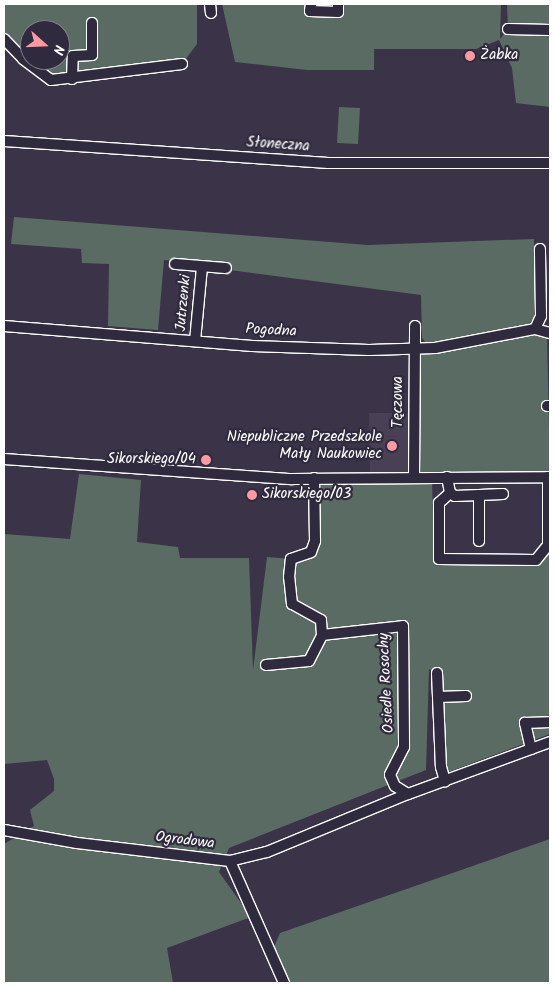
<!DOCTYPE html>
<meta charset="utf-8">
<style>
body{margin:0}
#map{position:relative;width:554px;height:987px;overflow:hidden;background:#3b3448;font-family:Kalam,sans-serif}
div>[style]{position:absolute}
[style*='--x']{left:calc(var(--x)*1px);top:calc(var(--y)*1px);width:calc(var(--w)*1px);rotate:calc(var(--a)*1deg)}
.built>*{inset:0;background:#494056}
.green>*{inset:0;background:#5a6b64}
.roads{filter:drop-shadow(1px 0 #fff) drop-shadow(-1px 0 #fff) drop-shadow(0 1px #fff) drop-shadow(0 -1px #fff)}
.street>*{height:10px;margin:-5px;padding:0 5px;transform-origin:5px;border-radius:5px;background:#2f2a3d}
.dots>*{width:14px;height:14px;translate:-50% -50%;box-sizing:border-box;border:2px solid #2f2a3d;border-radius:50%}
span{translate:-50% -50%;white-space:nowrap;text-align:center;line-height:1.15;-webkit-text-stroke:4.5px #2f2a3d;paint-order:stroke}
.poi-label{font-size:15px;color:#fff}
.left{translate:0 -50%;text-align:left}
.right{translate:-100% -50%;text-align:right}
.street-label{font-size:15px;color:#fff}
.frame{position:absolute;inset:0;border:5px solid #fff;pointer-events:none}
.north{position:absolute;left:20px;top:20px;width:50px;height:50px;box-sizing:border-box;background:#2f2a3d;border:1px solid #827f8b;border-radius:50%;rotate:110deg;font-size:14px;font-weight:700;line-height:20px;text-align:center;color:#fff}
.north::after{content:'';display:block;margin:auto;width:18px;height:22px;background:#ff9aa2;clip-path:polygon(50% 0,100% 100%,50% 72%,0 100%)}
</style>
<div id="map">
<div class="built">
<i style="clip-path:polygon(369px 413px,414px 413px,414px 478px,370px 478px)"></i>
</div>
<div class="green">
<i style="clip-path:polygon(evenodd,4px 4px,197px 4px,197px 44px,182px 64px,58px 81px,4px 43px,4px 4px,30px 30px,60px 30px,60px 60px,30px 60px,30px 30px)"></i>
<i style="clip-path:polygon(222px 4px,501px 4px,500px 39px,508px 29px,507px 4px,550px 4px,550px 107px,516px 103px,512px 68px,499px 40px,476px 49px,374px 49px,374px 70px,307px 70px,235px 62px)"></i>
<i style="clip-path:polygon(339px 107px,360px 108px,358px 144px,337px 143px)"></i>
<i style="clip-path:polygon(14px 217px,368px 245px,534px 239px,534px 318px,528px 325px,426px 343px,422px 338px,421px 295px,230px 270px,230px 264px,164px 260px,158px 330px,108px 326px,109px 264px,82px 263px,81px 249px,11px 244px)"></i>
<i style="clip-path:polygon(526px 332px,547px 333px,550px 477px,414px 478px,414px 350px)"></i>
<i style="clip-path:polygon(79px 474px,141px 480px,137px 542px,178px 547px,180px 558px,249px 558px,253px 670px,267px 557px,291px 559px,311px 552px,314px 485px,432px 483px,435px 563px,438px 550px,440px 559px,536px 560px,545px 552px,550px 483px,550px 734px,443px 774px,437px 673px,429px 669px,426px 770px,229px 848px,219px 872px,251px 917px,167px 948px,173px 983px,4px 983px,4px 844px,34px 826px,30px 810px,54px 791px,54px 779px,47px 760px,4px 764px,4px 534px,70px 539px)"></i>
<i style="clip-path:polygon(550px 839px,550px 983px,284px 983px,271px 954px,280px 933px)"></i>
</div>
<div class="roads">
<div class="street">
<i style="--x:210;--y:4;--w:9;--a:84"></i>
<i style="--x:311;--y:4;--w:7;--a:98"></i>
<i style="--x:310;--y:11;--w:28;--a:2"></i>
<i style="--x:338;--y:12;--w:8;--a:-90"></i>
<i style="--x:508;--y:29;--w:42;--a:1.4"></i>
<i style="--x:4;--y:39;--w:28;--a:46"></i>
<i style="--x:23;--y:59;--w:35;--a:37"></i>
<i style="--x:51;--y:80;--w:132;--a:-7"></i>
<i style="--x:72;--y:79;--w:23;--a:-88"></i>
<i style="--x:73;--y:56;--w:19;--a:-3"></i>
<i style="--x:92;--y:55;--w:32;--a:-90"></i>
<i style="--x:4;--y:141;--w:325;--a:3.9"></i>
<i style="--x:328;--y:163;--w:222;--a:0"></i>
<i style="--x:175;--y:264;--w:51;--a:4.5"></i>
<i style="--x:4;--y:326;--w:249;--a:4.6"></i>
<i style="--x:252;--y:346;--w:117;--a:2"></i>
<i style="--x:369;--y:350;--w:66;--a:-1.7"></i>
<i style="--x:435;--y:348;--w:102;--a:-10.8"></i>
<i style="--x:535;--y:329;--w:16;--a:15"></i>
<i style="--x:535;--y:329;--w:14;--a:-65"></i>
<i style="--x:541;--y:316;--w:67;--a:-90.9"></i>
<i style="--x:195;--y:341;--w:74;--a:-84.6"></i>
<i style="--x:547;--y:406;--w:3;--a:0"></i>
<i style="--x:4;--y:459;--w:289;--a:4"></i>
<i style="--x:292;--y:479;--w:258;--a:-0.4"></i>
<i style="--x:447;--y:477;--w:16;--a:79"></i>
<i style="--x:450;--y:493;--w:6;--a:31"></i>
<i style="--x:455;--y:496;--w:48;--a:-2.4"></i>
<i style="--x:414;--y:478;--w:152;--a:-89.6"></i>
<i style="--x:450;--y:493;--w:15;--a:138"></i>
<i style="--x:439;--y:503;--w:56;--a:90"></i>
<i style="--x:439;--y:559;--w:97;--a:0.6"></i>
<i style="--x:536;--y:560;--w:19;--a:-51"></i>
<i style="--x:548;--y:545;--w:68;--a:-90"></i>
<i style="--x:479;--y:495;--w:46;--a:90"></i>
<i style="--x:322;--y:635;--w:81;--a:-6.3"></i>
<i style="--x:403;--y:626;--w:121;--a:89.5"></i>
<i style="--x:404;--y:747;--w:31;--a:117"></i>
<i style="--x:390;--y:775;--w:12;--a:66"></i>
<i style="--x:395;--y:786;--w:15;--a:32"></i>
<i style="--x:266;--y:665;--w:43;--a:-5.3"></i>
<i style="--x:309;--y:661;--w:29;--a:-63"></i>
<i style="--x:322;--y:635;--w:15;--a:-94"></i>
<i style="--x:321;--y:620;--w:33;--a:-151"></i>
<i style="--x:292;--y:604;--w:27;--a:-96"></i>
<i style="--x:289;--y:577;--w:18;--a:-84"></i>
<i style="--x:291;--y:559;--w:21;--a:-19"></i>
<i style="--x:311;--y:552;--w:12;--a:-70"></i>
<i style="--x:315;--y:541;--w:63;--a:-90.9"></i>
<i style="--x:437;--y:673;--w:94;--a:87.6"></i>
<i style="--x:441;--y:767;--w:15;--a:74"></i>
<i style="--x:438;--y:697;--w:28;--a:-2"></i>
<i style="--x:531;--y:749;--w:27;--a:-103"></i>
<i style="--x:525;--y:723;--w:25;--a:-2"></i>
<i style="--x:4;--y:830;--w:74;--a:10.1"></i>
<i style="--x:77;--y:843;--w:154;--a:6.7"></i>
<i style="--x:230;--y:861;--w:38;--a:-14"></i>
<i style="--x:267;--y:852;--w:152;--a:-22.4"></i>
<i style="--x:408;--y:794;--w:151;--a:-20.1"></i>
<i style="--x:230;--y:861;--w:133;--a:66.1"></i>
</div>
</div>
<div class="dots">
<i style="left:470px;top:56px;background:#ff9aa2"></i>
<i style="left:392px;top:446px;background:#ff9aa2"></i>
<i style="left:206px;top:460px;background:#ff9aa2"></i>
<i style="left:252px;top:495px;background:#ff9aa2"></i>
</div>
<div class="poi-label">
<span class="left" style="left:480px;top:56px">Żabka</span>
<span class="right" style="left:382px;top:446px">Niepubliczne Przedszkole<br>Mały Naukowiec</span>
<span class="right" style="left:196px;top:460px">Sikorskiego/04</span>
<span class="left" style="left:262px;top:495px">Sikorskiego/03</span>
</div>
<div class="street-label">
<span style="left:278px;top:145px;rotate:4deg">Słoneczna</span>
<span style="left:184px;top:303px;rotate:-85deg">Jutrzenki</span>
<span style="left:271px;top:331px;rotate:3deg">Pogodna</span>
<span style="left:399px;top:402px;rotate:-90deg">Tęczowa</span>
<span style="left:387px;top:683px;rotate:-93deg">Osiedle Rosochy</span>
<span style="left:185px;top:841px;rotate:7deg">Ogrodowa</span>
</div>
<div class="frame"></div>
<div class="north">N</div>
</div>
